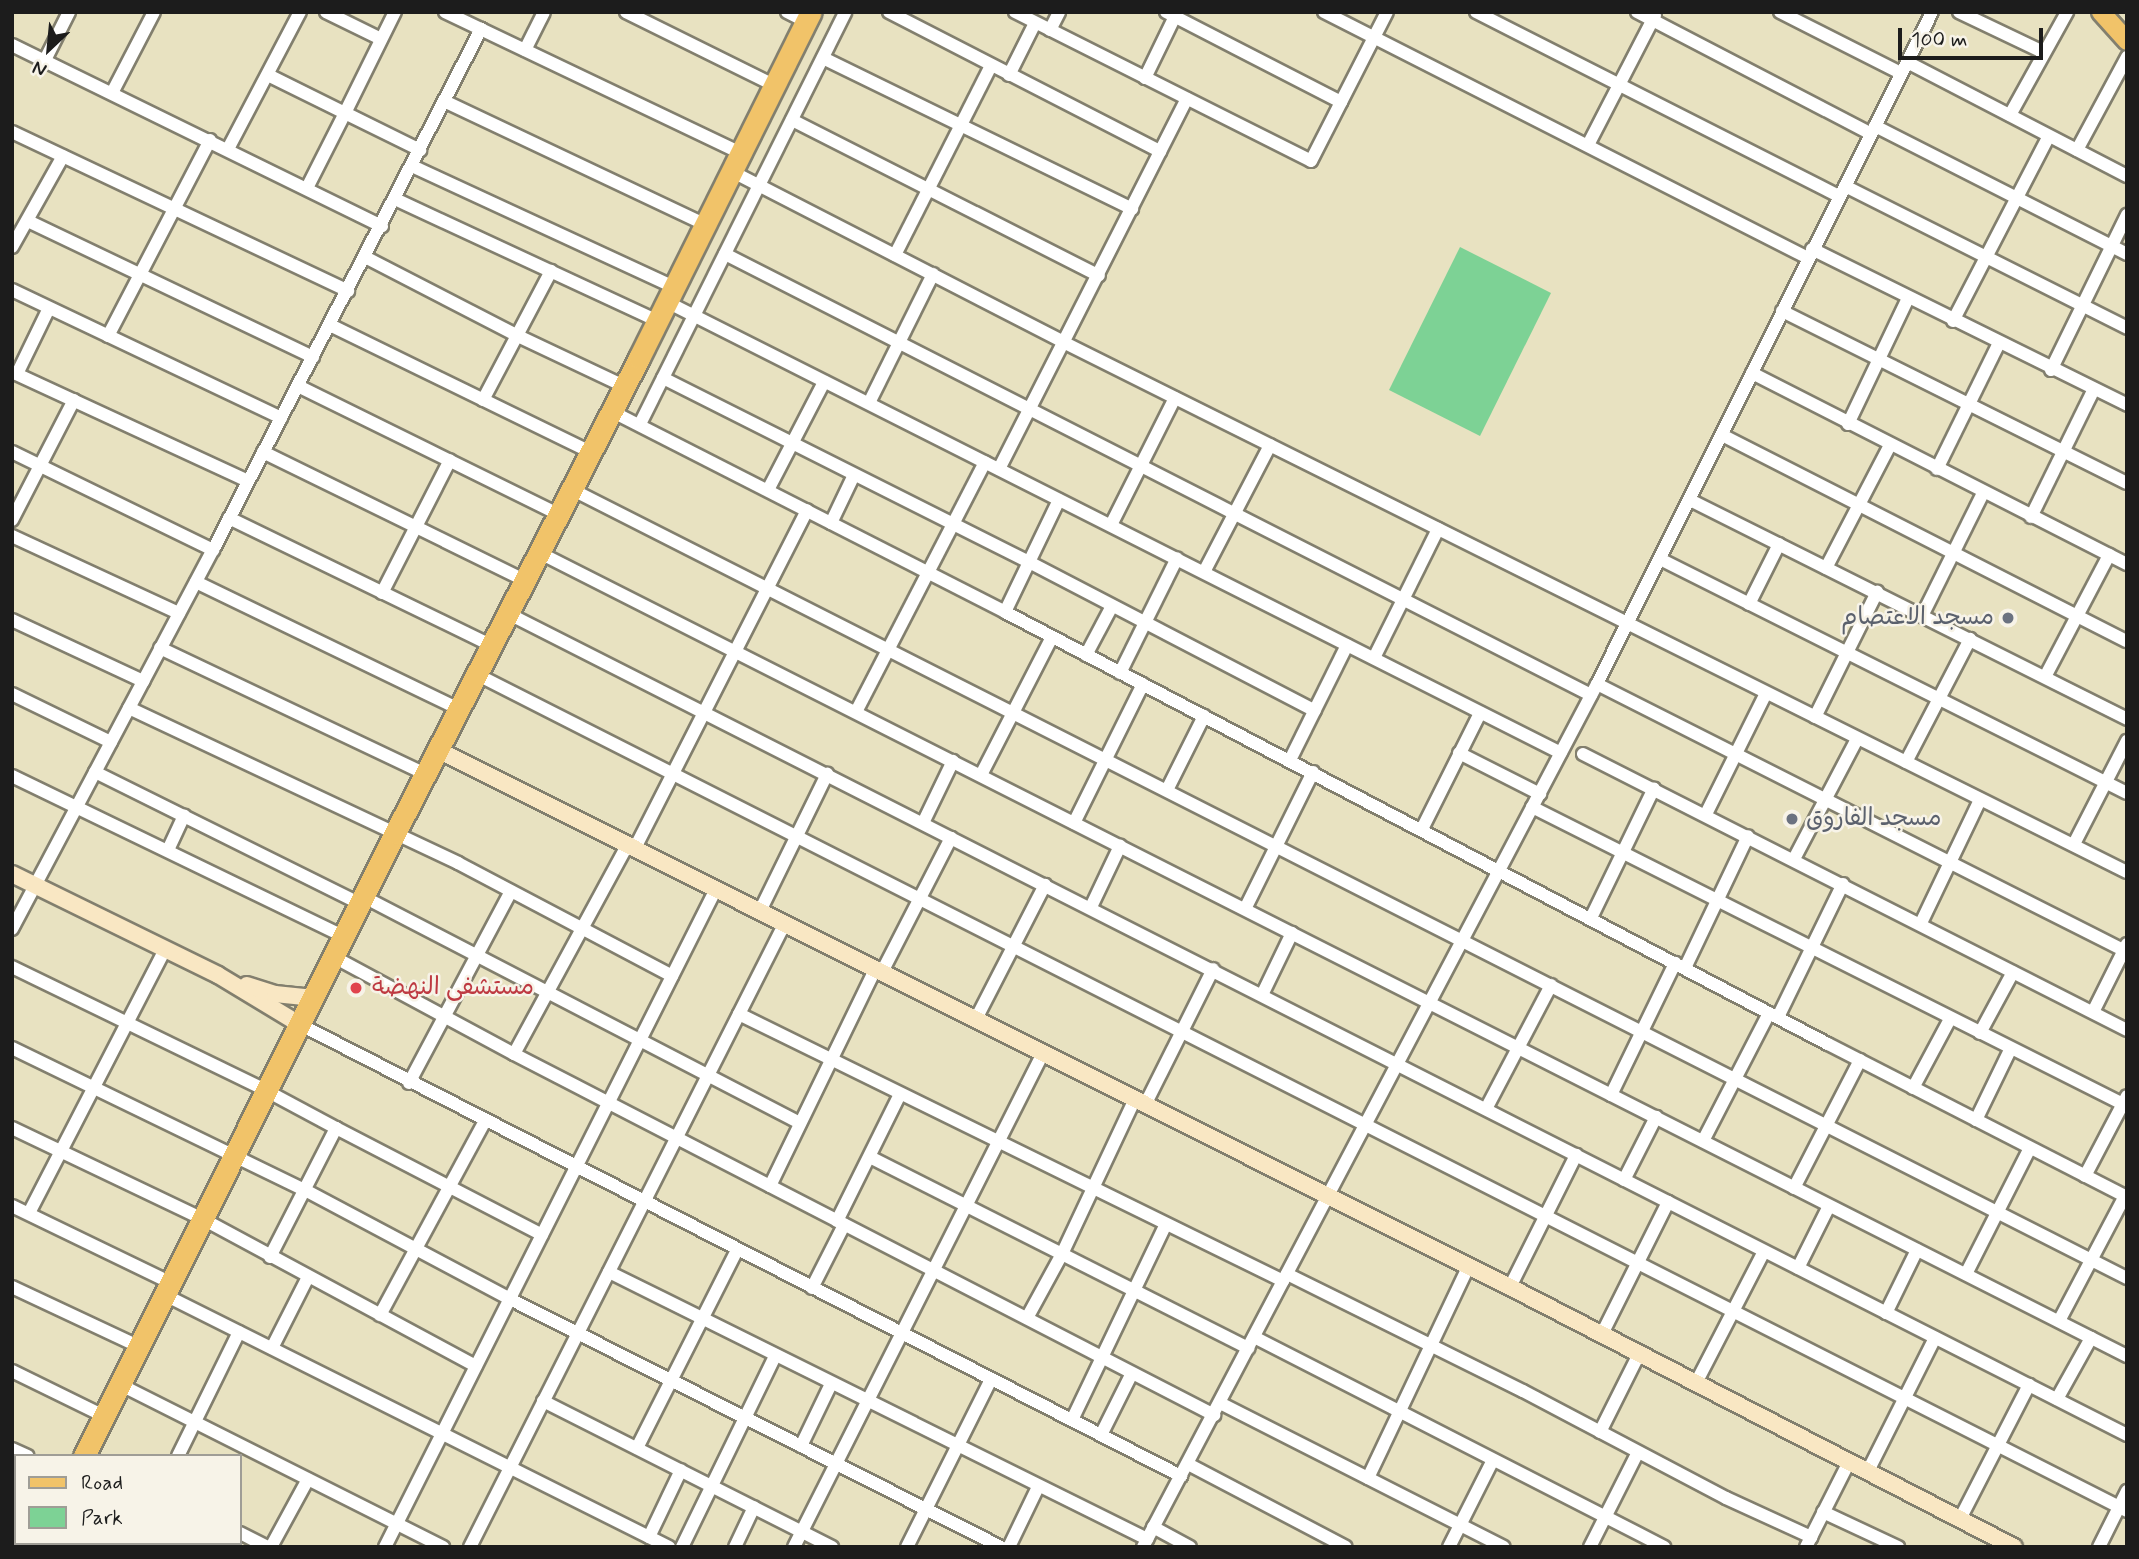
<!DOCTYPE html>
<meta charset="utf-8">
<style>
body{margin:0}
#map{position:relative;width:2139px;height:1559px;overflow:hidden;background:#e8e2c1;font-family:Mynerve,"Playpen Sans Arabic",sans-serif}
div>[style]{position:absolute}
[style*='--x']{left:calc(var(--x)*1px);top:calc(var(--y)*1px);width:calc(var(--w)*1px);rotate:calc(var(--a)*1deg)}
.green>*{inset:0;background:#7dd295}
.roads{filter:drop-shadow(2px 0 #827f6e) drop-shadow(-2px 0 #827f6e) drop-shadow(0 2px #827f6e) drop-shadow(0 -2px #827f6e)}
.street>*{height:12px;margin:-6px;padding:0 6px;transform-origin:6px;border-radius:6px;background:#fff}
.secondary>*{height:16px;margin:-8px;padding:0 8px;transform-origin:8px;border-radius:8px;background:#f9e7c3}
.primary>*{height:18px;margin:-9px;padding:0 9px;transform-origin:9px;border-radius:9px;background:#f1c369}
.highway>*{height:21px;margin:-10.5px;padding:0 10.5px;transform-origin:10.5px;border-radius:10.5px;background:#f1c369}
.dots>*{width:19px;height:19px;translate:-50% -50%;box-sizing:border-box;border:4px solid #f7f3e8;border-radius:50%}
span{translate:-50% -50%;white-space:nowrap;text-align:center;line-height:1.15;-webkit-text-stroke:5px #f7f3e8;paint-order:stroke}
.worship-label{font-size:24px;color:#5b616d}
.right{translate:-100% -50%;text-align:right}
.left{translate:0 -50%;text-align:left}
.health-label{font-size:24px;color:#be3a42}
.frame{position:absolute;inset:0;border:14px solid #1c1c1c;pointer-events:none}
.legend{position:absolute;left:14px;top:1454px;width:228px;height:91px;box-sizing:border-box;background:#f7f3e8;border:2px solid #9f9d96;margin:0;padding:9px 12px;list-style:none;font-size:21px;color:#1c1c1c}
.legend li{display:flex;align-items:center;gap:14px;height:35px}
.legend b{width:35px;border:2px solid #9f9d96}
.north{position:absolute;left:14px;top:14px;width:70px;height:70px;-webkit-text-stroke:5px #f7f3e8;paint-order:stroke;rotate:206deg;font-size:19px;font-weight:700;line-height:28px;text-align:center;color:#1c1c1c}
.north::after{content:'';display:block;margin:auto;width:24px;height:32px;background:#1c1c1c;clip-path:polygon(50% 0,100% 100%,50% 72%,0 100%)}
.scale{position:absolute;left:1898px;top:28px;width:145px;height:32px;box-sizing:border-box;border:4px solid #1c1c1c;border-top:0;padding-left:9px;font-size:21px;line-height:24px;white-space:nowrap;color:#1c1c1c;-webkit-text-stroke:5px #f7f3e8;paint-order:stroke}
</style>
<div id="map">
<div class="green">
<i style="clip-path:polygon(1460px 247px,1551px 293px,1480px 436px,1389px 390px)"></i>
</div>
<div class="roads">
<div class="street">
<i style="--x:326;--y:12;--w:61;--a:26.1"></i>
<i style="--x:445;--y:12;--w:327;--a:25.5"></i>
<i style="--x:626;--y:12;--w:165;--a:26.3"></i>
<i style="--x:787;--y:12;--w:22;--a:27"></i>
<i style="--x:889;--y:12;--w:305;--a:27.2"></i>
<i style="--x:1015;--y:12;--w:331;--a:26.7"></i>
<i style="--x:1311;--y:161;--w:167;--a:-63"></i>
<i style="--x:1166;--y:12;--w:197;--a:27.2"></i>
<i style="--x:1324;--y:12;--w:543;--a:26.94"></i>
<i style="--x:1476;--y:12;--w:408;--a:26.9"></i>
<i style="--x:1637;--y:12;--w:264;--a:27.5"></i>
<i style="--x:1780;--y:12;--w:136;--a:26.8"></i>
<i style="--x:1959;--y:12;--w:93;--a:25.5"></i>
<i style="--x:1050;--y:30;--w:20;--a:-63"></i>
<i style="--x:12;--y:45;--w:412;--a:26.1"></i>
<i style="--x:525;--y:50;--w:42;--a:-63.4"></i>
<i style="--x:823;--y:58;--w:344;--a:26"></i>
<i style="--x:45;--y:60;--w:54;--a:-63.4"></i>
<i style="--x:1907;--y:62;--w:248;--a:27.4"></i>
<i style="--x:268;--y:75;--w:86;--a:26.3"></i>
<i style="--x:345;--y:113;--w:113;--a:-63.7"></i>
<i style="--x:1009;--y:75;--w:58;--a:-63.4"></i>
<i style="--x:1145;--y:78;--w:73;--a:-64.1"></i>
<i style="--x:112;--y:93;--w:91;--a:-62.6"></i>
<i style="--x:444;--y:101;--w:288;--a:25.3"></i>
<i style="--x:2010;--y:115;--w:118;--a:-61"></i>
<i style="--x:792;--y:120;--w:344;--a:26.9"></i>
<i style="--x:1875;--y:126;--w:283;--a:26.9"></i>
<i style="--x:12;--y:132;--w:372;--a:25.3"></i>
<i style="--x:1588;--y:145;--w:146;--a:-62.7"></i>
<i style="--x:228;--y:149;--w:155;--a:-62.3"></i>
<i style="--x:2077;--y:150;--w:106;--a:-61.7"></i>
<i style="--x:412;--y:166;--w:289;--a:24.8"></i>
<i style="--x:731;--y:171;--w:376;--a:27.2"></i>
<i style="--x:1065;--y:343;--w:1186;--a:26.48"></i>
<i style="--x:1845;--y:186;--w:316;--a:26.7"></i>
<i style="--x:307;--y:188;--w:84;--a:-63.1"></i>
<i style="--x:345;--y:113;--w:84;--a:26.3"></i>
<i style="--x:395;--y:199;--w:290;--a:24.9"></i>
<i style="--x:28;--y:221;--w:316;--a:25.5"></i>
<i style="--x:12;--y:247;--w:104;--a:-60.7"></i>
<i style="--x:1812;--y:249;--w:352;--a:26.3"></i>
<i style="--x:725;--y:254;--w:972;--a:26.99"></i>
<i style="--x:895;--y:255;--w:212;--a:-63.1"></i>
<i style="--x:365;--y:257;--w:172;--a:27.3"></i>
<i style="--x:518;--y:336;--w:117;--a:25.3"></i>
<i style="--x:12;--y:290;--w:298;--a:25.4"></i>
<i style="--x:667;--y:302;--w:1001;--a:26.77"></i>
<i style="--x:1782;--y:311;--w:385;--a:26.5"></i>
<i style="--x:1953;--y:321;--w:208;--a:-62.6"></i>
<i style="--x:330;--y:325;--w:289;--a:26"></i>
<i style="--x:108;--y:336;--w:221;--a:-62.5"></i>
<i style="--x:2051;--y:370;--w:173;--a:-63.9"></i>
<i style="--x:12;--y:372;--w:260;--a:24.8"></i>
<i style="--x:1752;--y:373;--w:421;--a:27"></i>
<i style="--x:17;--y:374;--w:73;--a:-64.1"></i>
<i style="--x:663;--y:378;--w:410;--a:26.7"></i>
<i style="--x:1029;--y:562;--w:322;--a:27.5"></i>
<i style="--x:298;--y:386;--w:290;--a:26.2"></i>
<i style="--x:483;--y:400;--w:146;--a:-62.2"></i>
<i style="--x:869;--y:403;--w:144;--a:-63.6"></i>
<i style="--x:611;--y:411;--w:442;--a:27"></i>
<i style="--x:1005;--y:612;--w:929;--a:27.7"></i>
<i style="--x:1828;--y:1044;--w:336;--a:27.1"></i>
<i style="--x:640;--y:424;--w:460;--a:-63.5"></i>
<i style="--x:1848;--y:424;--w:140;--a:-64.5"></i>
<i style="--x:1722;--y:435;--w:454;--a:27"></i>
<i style="--x:12;--y:452;--w:224;--a:26"></i>
<i style="--x:263;--y:452;--w:291;--a:26.1"></i>
<i style="--x:999;--y:469;--w:415;--a:-63.1"></i>
<i style="--x:1937;--y:469;--w:140;--a:-63.8"></i>
<i style="--x:571;--y:489;--w:1745;--a:26.89"></i>
<i style="--x:768;--y:490;--w:122;--a:-62.6"></i>
<i style="--x:1690;--y:500;--w:489;--a:26.6"></i>
<i style="--x:2031;--y:517;--w:140;--a:-63.8"></i>
<i style="--x:229;--y:518;--w:291;--a:25.9"></i>
<i style="--x:12;--y:520;--w:135;--a:-62.7"></i>
<i style="--x:831;--y:523;--w:53;--a:-64.4"></i>
<i style="--x:1111;--y:525;--w:142;--a:-63.3"></i>
<i style="--x:12;--y:536;--w:184;--a:24.8"></i>
<i style="--x:538;--y:552;--w:1781;--a:26.84"></i>
<i style="--x:1660;--y:559;--w:522;--a:26.61"></i>
<i style="--x:1826;--y:568;--w:139;--a:-62.5"></i>
<i style="--x:1204;--y:572;--w:143;--a:-62.5"></i>
<i style="--x:196;--y:582;--w:292;--a:25.8"></i>
<i style="--x:382;--y:593;--w:149;--a:-62.9"></i>
<i style="--x:1749;--y:604;--w:67;--a:-63.4"></i>
<i style="--x:1005;--y:612;--w:124;--a:-64.3"></i>
<i style="--x:507;--y:613;--w:1817;--a:26.9"></i>
<i style="--x:1922;--y:616;--w:137;--a:-63.6"></i>
<i style="--x:12;--y:620;--w:145;--a:25"></i>
<i style="--x:160;--y:648;--w:293;--a:25.4"></i>
<i style="--x:1086;--y:655;--w:55;--a:-62"></i>
<i style="--x:1374;--y:658;--w:144;--a:-63.6"></i>
<i style="--x:1120;--y:673;--w:128;--a:-63.6"></i>
<i style="--x:476;--y:674;--w:1851;--a:26.88"></i>
<i style="--x:2045;--y:677;--w:138;--a:-62.3"></i>
<i style="--x:1597;--y:684;--w:594;--a:26.82"></i>
<i style="--x:12;--y:694;--w:110;--a:25.9"></i>
<i style="--x:129;--y:708;--w:364;--a:25.2"></i>
<i style="--x:458;--y:863;--w:242;--a:27.8"></i>
<i style="--x:856;--y:712;--w:281;--a:-62.7"></i>
<i style="--x:1815;--y:717;--w:140;--a:-63.6"></i>
<i style="--x:1459;--y:753;--w:91;--a:26.8"></i>
<i style="--x:1583;--y:754;--w:610;--a:26.9"></i>
<i style="--x:1290;--y:760;--w:128;--a:-63.6"></i>
<i style="--x:1906;--y:762;--w:139;--a:-62.5"></i>
<i style="--x:95;--y:772;--w:297;--a:26.4"></i>
<i style="--x:981;--y:775;--w:155;--a:-62.8"></i>
<i style="--x:12;--y:776;--w:370;--a:25.8"></i>
<i style="--x:1167;--y:790;--w:83;--a:-63.4"></i>
<i style="--x:1532;--y:807;--w:666;--a:26.68"></i>
<i style="--x:1706;--y:814;--w:135;--a:-63.6"></i>
<i style="--x:923;--y:823;--w:69;--a:-64.2"></i>
<i style="--x:1074;--y:823;--w:155;--a:-63.6"></i>
<i style="--x:1422;--y:829;--w:130;--a:-63.4"></i>
<i style="--x:2074;--y:844;--w:116;--a:-62.8"></i>
<i style="--x:635;--y:848;--w:379;--a:-63"></i>
<i style="--x:168;--y:850;--w:38;--a:-65"></i>
<i style="--x:1794;--y:859;--w:136;--a:-62.3"></i>
<i style="--x:364;--y:897;--w:491;--a:27.4"></i>
<i style="--x:1091;--y:907;--w:68;--a:-64.6"></i>
<i style="--x:1245;--y:909;--w:153;--a:-63.6"></i>
<i style="--x:760;--y:911;--w:153;--a:-63.9"></i>
<i style="--x:1591;--y:918;--w:144;--a:-64.1"></i>
<i style="--x:1921;--y:923;--w:136;--a:-64.4"></i>
<i style="--x:12;--y:929;--w:429;--a:-62.1"></i>
<i style="--x:213;--y:550;--w:586;--a:-62.78"></i>
<i style="--x:334;--y:957;--w:204;--a:28.3"></i>
<i style="--x:514;--y:1054;--w:788;--a:27.28"></i>
<i style="--x:12;--y:967;--w:284;--a:25.9"></i>
<i style="--x:267;--y:1091;--w:78;--a:28.2"></i>
<i style="--x:1685;--y:968;--w:146;--a:-64.5"></i>
<i style="--x:882;--y:972;--w:151;--a:-62.8"></i>
<i style="--x:1262;--y:995;--w:69;--a:-64.2"></i>
<i style="--x:2093;--y:1012;--w:76;--a:-63.4"></i>
<i style="--x:739;--y:1014;--w:606;--a:26.14"></i>
<i style="--x:1778;--y:1017;--w:148;--a:-64"></i>
<i style="--x:976;--y:1019;--w:151;--a:-62.8"></i>
<i style="--x:301;--y:1025;--w:989;--a:27.14"></i>
<i style="--x:1980;--y:1033;--w:69;--a:-61.6"></i>
<i style="--x:12;--y:1048;--w:326;--a:25.9"></i>
<i style="--x:305;--y:1190;--w:232;--a:28"></i>
<i style="--x:510;--y:1299;--w:550;--a:26.8"></i>
<i style="--x:514;--y:1054;--w:239;--a:-61.5"></i>
<i style="--x:409;--y:1083;--w:217;--a:-62"></i>
<i style="--x:1913;--y:1088;--w:78;--a:-61.8"></i>
<i style="--x:1611;--y:1095;--w:147;--a:-64.1"></i>
<i style="--x:1145;--y:1105;--w:152;--a:-63.4"></i>
<i style="--x:1486;--y:1109;--w:140;--a:-62.3"></i>
<i style="--x:1976;--y:1120;--w:78;--a:-64.1"></i>
<i style="--x:12;--y:1128;--w:209;--a:25.5"></i>
<i style="--x:201;--y:1218;--w:312;--a:28.3"></i>
<i style="--x:1703;--y:1141;--w:144;--a:-62.7"></i>
<i style="--x:870;--y:1157;--w:424;--a:26.8"></i>
<i style="--x:2085;--y:1176;--w:90;--a:-62.3"></i>
<i style="--x:1624;--y:1180;--w:71;--a:-63.1"></i>
<i style="--x:770;--y:1186;--w:240;--a:-64.1"></i>
<i style="--x:1794;--y:1188;--w:144;--a:-62.7"></i>
<i style="--x:12;--y:1206;--w:174;--a:25.8"></i>
<i style="--x:29;--y:1213;--w:297;--a:-62.7"></i>
<i style="--x:837;--y:1221;--w:142;--a:-63.6"></i>
<i style="--x:270;--y:1257;--w:145;--a:-62.9"></i>
<i style="--x:336;--y:1128;--w:232;--a:27.4"></i>
<i style="--x:1798;--y:1268;--w:69;--a:-63.4"></i>
<i style="--x:609;--y:1272;--w:601;--a:26.39"></i>
<i style="--x:1287;--y:1274;--w:263;--a:26.4"></i>
<i style="--x:1523;--y:1391;--w:229;--a:27.8"></i>
<i style="--x:1726;--y:1498;--w:94;--a:24.6"></i>
<i style="--x:1966;--y:1274;--w:141;--a:-63.1"></i>
<i style="--x:12;--y:1287;--w:139;--a:25.1"></i>
<i style="--x:1510;--y:1287;--w:148;--a:-63.4"></i>
<i style="--x:812;--y:1288;--w:71;--a:-63.1"></i>
<i style="--x:163;--y:1294;--w:566;--a:26.57"></i>
<i style="--x:1886;--y:1313;--w:70;--a:-63.8"></i>
<i style="--x:380;--y:1315;--w:221;--a:-61.6"></i>
<i style="--x:1027;--y:1318;--w:73;--a:-61.3"></i>
<i style="--x:1062;--y:1254;--w:171;--a:-64.8"></i>
<i style="--x:2059;--y:1321;--w:141;--a:-62.2"></i>
<i style="--x:1601;--y:1336;--w:150;--a:-63.4"></i>
<i style="--x:1254;--y:1337;--w:461;--a:27.1"></i>
<i style="--x:272;--y:1348;--w:80;--a:-63.1"></i>
<i style="--x:12;--y:1371;--w:102;--a:26.1"></i>
<i style="--x:1696;--y:1383;--w:148;--a:-62.7"></i>
<i style="--x:119;--y:1384;--w:363;--a:26.7"></i>
<i style="--x:2057;--y:1399;--w:70;--a:-60.9"></i>
<i style="--x:543;--y:1401;--w:324;--a:26.8"></i>
<i style="--x:1220;--y:1403;--w:318;--a:26.9"></i>
<i style="--x:1072;--y:1420;--w:217;--a:-64.4"></i>
<i style="--x:1600;--y:1432;--w:87;--a:-63.4"></i>
<i style="--x:1101;--y:1435;--w:69;--a:-63.4"></i>
<i style="--x:801;--y:1446;--w:69;--a:-64.2"></i>
<i style="--x:637;--y:1448;--w:222;--a:-63.2"></i>
<i style="--x:12;--y:1449;--w:17;--a:24"></i>
<i style="--x:178;--y:1456;--w:138;--a:-63.8"></i>
<i style="--x:1188;--y:1464;--w:178;--a:27.7"></i>
<i style="--x:1868;--y:1471;--w:149;--a:-63.3"></i>
<i style="--x:1368;--y:1478;--w:233;--a:-64.6"></i>
<i style="--x:1823;--y:1512;--w:83;--a:25"></i>
<i style="--x:1960;--y:1519;--w:151;--a:-62.8"></i>
<i style="--x:1153;--y:1527;--w:42;--a:28.4"></i>
<i style="--x:240;--y:1533;--w:30;--a:27"></i>
<i style="--x:12;--y:1536;--w:4;--a:27"></i>
<i style="--x:649;--y:1537;--w:74;--a:-64.5"></i>
<i style="--x:102;--y:1543;--w:8;--a:30"></i>
<i style="--x:175;--y:1547;--w:4;--a:-63"></i>
<i style="--x:271;--y:1547;--w:77;--a:-61.4"></i>
<i style="--x:385;--y:1547;--w:737;--a:-63.3"></i>
<i style="--x:470;--y:1547;--w:699;--a:-63.22"></i>
<i style="--x:682;--y:1547;--w:212;--a:-64"></i>
<i style="--x:735;--y:1547;--w:44;--a:-64.6"></i>
<i style="--x:794;--y:1547;--w:553;--a:-63.25"></i>
<i style="--x:907;--y:1547;--w:188;--a:-63.4"></i>
<i style="--x:1009;--y:1547;--w:67;--a:-64.2"></i>
<i style="--x:1143;--y:1547;--w:975;--a:-62.25"></i>
<i style="--x:1597;--y:684;--w:751;--a:-63.5"></i>
<i style="--x:1449;--y:1547;--w:97;--a:-63.2"></i>
<i style="--x:1590;--y:1547;--w:106;--a:-63.2"></i>
<i style="--x:1806;--y:1547;--w:95;--a:-63.2"></i>
<i style="--x:2099;--y:1547;--w:63;--a:-63.4"></i>
</div>
<div class="secondary">
<i style="--x:438;--y:750;--w:1199;--a:26.61"></i>
<i style="--x:1510;--y:1287;--w:567;--a:27.29"></i>
<i style="--x:12;--y:874;--w:229;--a:26.1"></i>
<i style="--x:218;--y:975;--w:97;--a:31.1"></i>
<i style="--x:247;--y:985;--w:29;--a:18"></i>
<i style="--x:275;--y:994;--w:39;--a:6"></i>
</div>
<div class="primary">
<i style="--x:2101;--y:12;--w:39;--a:48"></i>
</div>
<div class="highway">
<i style="--x:84;--y:1456;--w:696;--a:-63.47"></i>
<i style="--x:395;--y:833;--w:534;--a:-62.81"></i>
<i style="--x:639;--y:358;--w:386;--a:-63.6"></i>
<i style="--x:38;--y:1547;--w:4;--a:-63"></i>
</div>
</div>
<div class="dots">
<i style="left:2008px;top:618px;background:#6b7280"></i>
<i style="left:1792px;top:819px;background:#6b7280"></i>
<i style="left:356px;top:988px;background:#e0444e"></i>
</div>
<div class="worship-label">
<span class="right" style="left:1994px;top:618px">مسجد الاعتصام</span>
<span class="left" style="left:1806px;top:819px">مسجد الفاروق</span>
</div>
<div class="health-label">
<span class="left" style="left:372px;top:988px">مستشفى النهضة</span>
</div>
<div class="frame"></div>
<ul class="legend">
<li><b style="height:9px;background:#f1c369"></b>Road</li>
<li><b style="height:19px;background:#7dd295"></b>Park</li>
</ul>
<div class="north">N</div>
<div class="scale">100 m</div>
</div>
